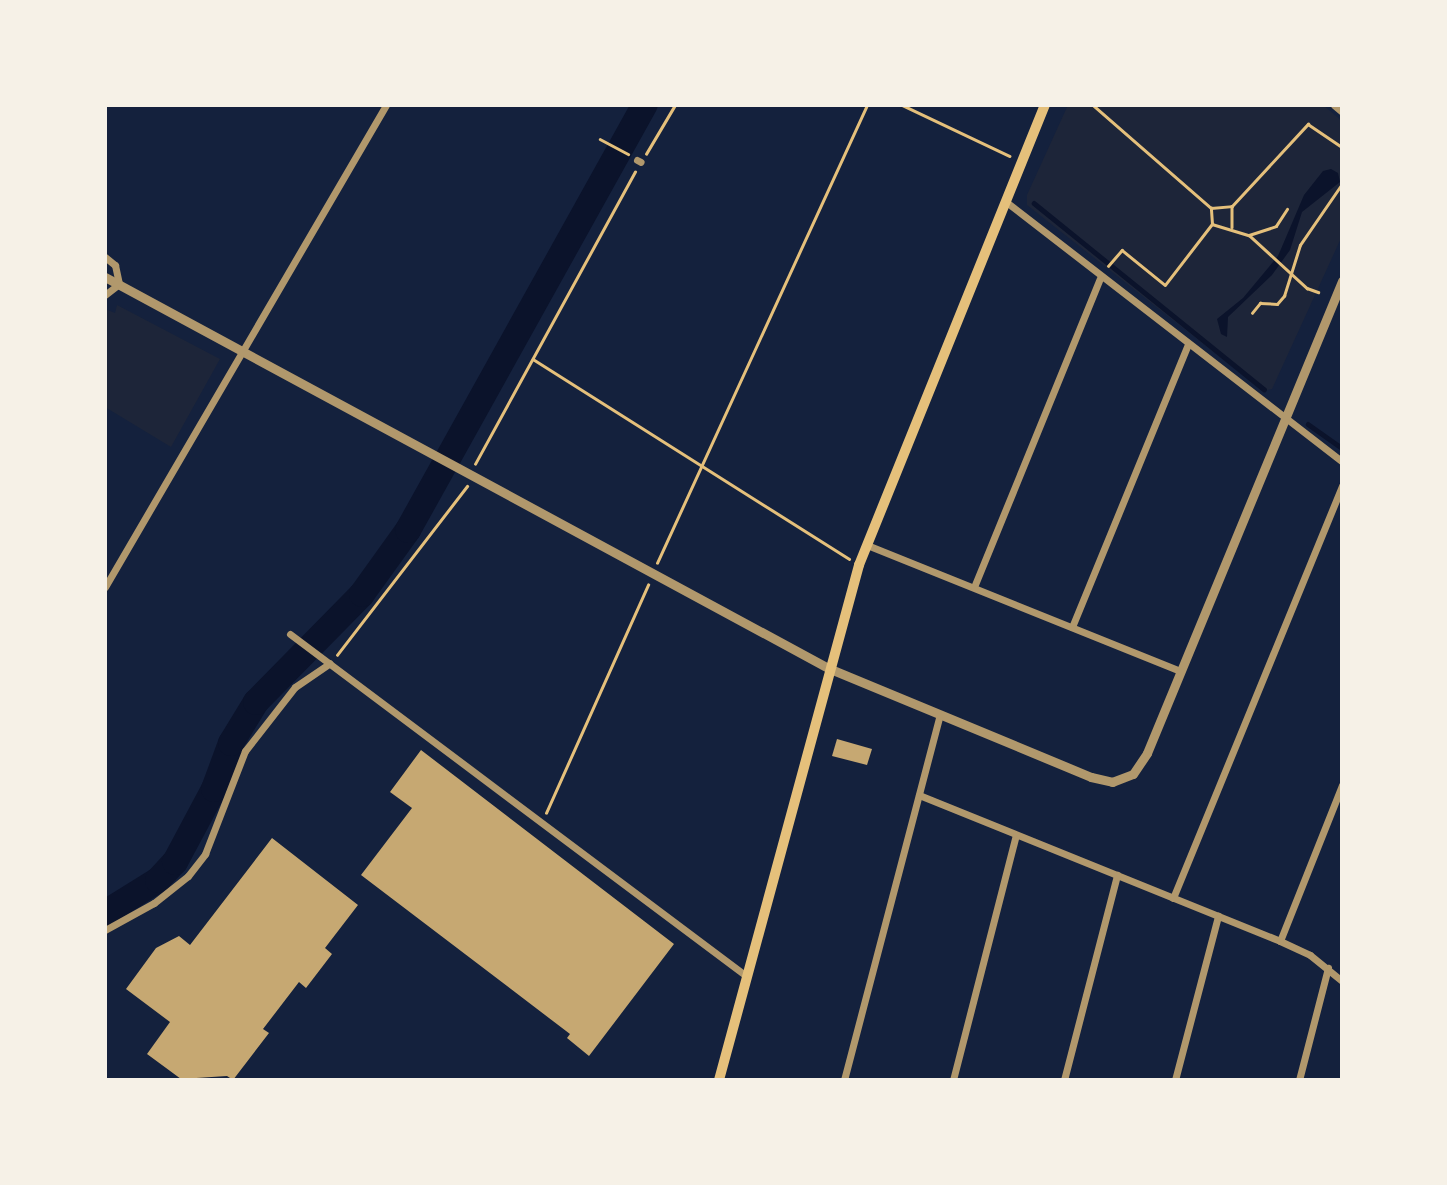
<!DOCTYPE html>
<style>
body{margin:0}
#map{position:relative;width:1447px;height:1185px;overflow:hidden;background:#14213d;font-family:"IBM Plex Sans",sans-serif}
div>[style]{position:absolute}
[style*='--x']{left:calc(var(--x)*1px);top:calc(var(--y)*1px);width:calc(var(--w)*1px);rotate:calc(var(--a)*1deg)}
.green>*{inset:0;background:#1d2539}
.water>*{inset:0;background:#0b132b}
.stream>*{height:4.5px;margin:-2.25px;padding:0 2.25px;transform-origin:2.25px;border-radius:2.25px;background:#0b132b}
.river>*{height:26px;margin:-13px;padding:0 13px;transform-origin:13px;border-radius:13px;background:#0b132b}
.building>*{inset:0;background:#c6a872}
.path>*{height:2.5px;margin:-1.25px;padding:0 1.25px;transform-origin:1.25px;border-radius:1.25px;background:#e5c07b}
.minor>*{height:7px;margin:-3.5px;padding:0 3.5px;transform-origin:3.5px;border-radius:3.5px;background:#b1986c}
.tertiary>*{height:9px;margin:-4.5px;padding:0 4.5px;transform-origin:4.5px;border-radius:4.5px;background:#b1986c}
.trunk>*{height:10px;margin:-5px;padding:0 5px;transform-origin:5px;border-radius:5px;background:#e5c07b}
span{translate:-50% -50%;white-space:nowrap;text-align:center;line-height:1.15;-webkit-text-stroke:6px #f6f1e7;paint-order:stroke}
.frame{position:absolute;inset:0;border:107px solid #f6f1e7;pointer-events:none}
</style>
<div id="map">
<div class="green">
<i style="clip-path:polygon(1068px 105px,1323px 105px,1342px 121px,1342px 236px,1272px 389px,1263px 391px,1027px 205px,1027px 195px)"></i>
<i style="clip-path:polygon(117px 305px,220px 359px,171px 447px,105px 407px,105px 309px,115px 313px)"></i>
</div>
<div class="water">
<i style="clip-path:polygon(1331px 169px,1338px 173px,1340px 182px,1302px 212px,1290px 250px,1272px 275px,1228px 317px,1227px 337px,1221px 334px,1217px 319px,1243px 298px,1278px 256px,1304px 195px,1323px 171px)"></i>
</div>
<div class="stream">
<i style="--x:1034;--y:203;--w:296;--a:39"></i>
<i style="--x:1308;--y:424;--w:42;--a:35.2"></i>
</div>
<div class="river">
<i style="--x:105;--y:913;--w:62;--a:-31.9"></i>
<i style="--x:158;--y:880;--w:25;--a:-47"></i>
<i style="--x:175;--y:862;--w:83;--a:-61.9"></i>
<i style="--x:214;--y:789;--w:49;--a:-69.7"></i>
<i style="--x:231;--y:743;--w:48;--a:-58.6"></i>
<i style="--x:256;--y:702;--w:151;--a:-45.5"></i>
<i style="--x:362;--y:594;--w:79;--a:-54.3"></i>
<i style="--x:408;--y:530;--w:487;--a:-60.9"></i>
</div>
<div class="building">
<i style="clip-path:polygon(837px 739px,872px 749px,867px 765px,832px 756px)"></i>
<i style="clip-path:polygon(421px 750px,674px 944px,589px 1056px,567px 1038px,570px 1034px,361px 875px,412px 808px,390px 792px)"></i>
<i style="clip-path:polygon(272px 838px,358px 905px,325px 948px,332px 954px,306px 988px,299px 982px,263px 1029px,269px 1033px,233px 1080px,227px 1076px,181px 1079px,147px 1054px,170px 1022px,126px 989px,156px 948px,179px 936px,190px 945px)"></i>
</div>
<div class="path">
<i style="--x:902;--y:105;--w:119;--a:25.3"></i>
<i style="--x:1093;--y:105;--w:157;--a:41.1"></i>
<i style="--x:600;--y:139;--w:32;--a:28"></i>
<i style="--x:646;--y:154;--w:57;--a:-59.4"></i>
<i style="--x:1232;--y:206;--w:21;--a:90"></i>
<i style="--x:1212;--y:224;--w:39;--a:17"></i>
<i style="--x:1249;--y:235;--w:28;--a:-18"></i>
<i style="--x:1276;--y:226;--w:20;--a:-57"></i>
<i style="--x:1249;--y:235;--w:79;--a:42.4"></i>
<i style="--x:1307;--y:288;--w:12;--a:20"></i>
<i style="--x:1108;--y:266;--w:21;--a:-49"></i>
<i style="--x:1122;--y:250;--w:55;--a:39.1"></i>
<i style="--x:1165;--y:285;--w:77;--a:-52.4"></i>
<i style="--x:1212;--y:224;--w:16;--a:-94"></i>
<i style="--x:1211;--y:208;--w:21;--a:-5"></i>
<i style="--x:1232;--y:206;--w:112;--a:-47.2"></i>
<i style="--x:1308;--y:124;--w:41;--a:34.1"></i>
<i style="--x:1252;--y:313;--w:13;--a:-51"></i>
<i style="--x:1260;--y:303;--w:17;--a:3"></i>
<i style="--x:1277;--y:304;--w:11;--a:-49"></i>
<i style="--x:1284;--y:296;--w:53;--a:-72.6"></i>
<i style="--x:1300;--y:245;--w:74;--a:-55.5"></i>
<i style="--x:533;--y:359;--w:374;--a:32.3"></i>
<i style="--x:475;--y:464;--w:333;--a:-61.3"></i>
<i style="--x:657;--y:563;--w:504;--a:-65.37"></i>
<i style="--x:337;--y:655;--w:213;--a:-52.4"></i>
<i style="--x:546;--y:813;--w:250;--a:-65.9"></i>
</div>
<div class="minor">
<i style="--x:1334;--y:105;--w:11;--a:41"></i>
<i style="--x:637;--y:160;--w:4;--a:27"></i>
<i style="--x:1005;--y:201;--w:426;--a:37.7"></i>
<i style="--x:105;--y:257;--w:13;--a:39"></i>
<i style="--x:115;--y:265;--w:19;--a:78"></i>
<i style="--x:119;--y:284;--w:18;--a:142"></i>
<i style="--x:867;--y:545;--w:337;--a:21.9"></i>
<i style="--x:105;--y:587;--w:558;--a:-59.76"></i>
<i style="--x:974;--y:587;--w:333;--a:-67.8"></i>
<i style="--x:1072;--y:627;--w:306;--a:-67.7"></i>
<i style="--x:290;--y:634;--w:569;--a:36.85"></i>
<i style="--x:919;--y:795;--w:389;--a:22"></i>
<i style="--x:1280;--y:941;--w:33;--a:25"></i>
<i style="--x:1310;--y:955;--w:41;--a:39.1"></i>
<i style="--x:1173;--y:898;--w:446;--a:-67.7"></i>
<i style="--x:105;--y:930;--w:56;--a:-28.9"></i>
<i style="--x:154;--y:903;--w:43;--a:-38.5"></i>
<i style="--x:188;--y:876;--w:28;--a:-52"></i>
<i style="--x:205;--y:854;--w:110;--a:-68.8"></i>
<i style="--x:245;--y:751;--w:81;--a:-52"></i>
<i style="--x:295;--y:687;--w:42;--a:-34.4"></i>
<i style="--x:1280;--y:941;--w:168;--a:-68.3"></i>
<i style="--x:844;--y:1080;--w:377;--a:-75.3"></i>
<i style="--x:953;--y:1080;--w:253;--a:-75.6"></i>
<i style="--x:1064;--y:1080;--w:212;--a:-75.5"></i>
<i style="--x:1175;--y:1080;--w:170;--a:-75.3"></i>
<i style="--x:1299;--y:1080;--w:116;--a:-75.5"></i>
</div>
<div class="tertiary">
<i style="--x:105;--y:277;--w:822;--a:28.4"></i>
<i style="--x:828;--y:668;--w:285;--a:22.5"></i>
<i style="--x:1091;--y:777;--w:22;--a:13"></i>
<i style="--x:1112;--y:782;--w:22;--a:-21"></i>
<i style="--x:1133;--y:774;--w:25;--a:-56"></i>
<i style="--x:1147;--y:753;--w:511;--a:-67.55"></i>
</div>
<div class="trunk">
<i style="--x:719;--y:1080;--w:534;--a:-74.79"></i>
<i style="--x:859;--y:565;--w:496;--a:-68"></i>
</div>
<div class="frame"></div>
</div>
